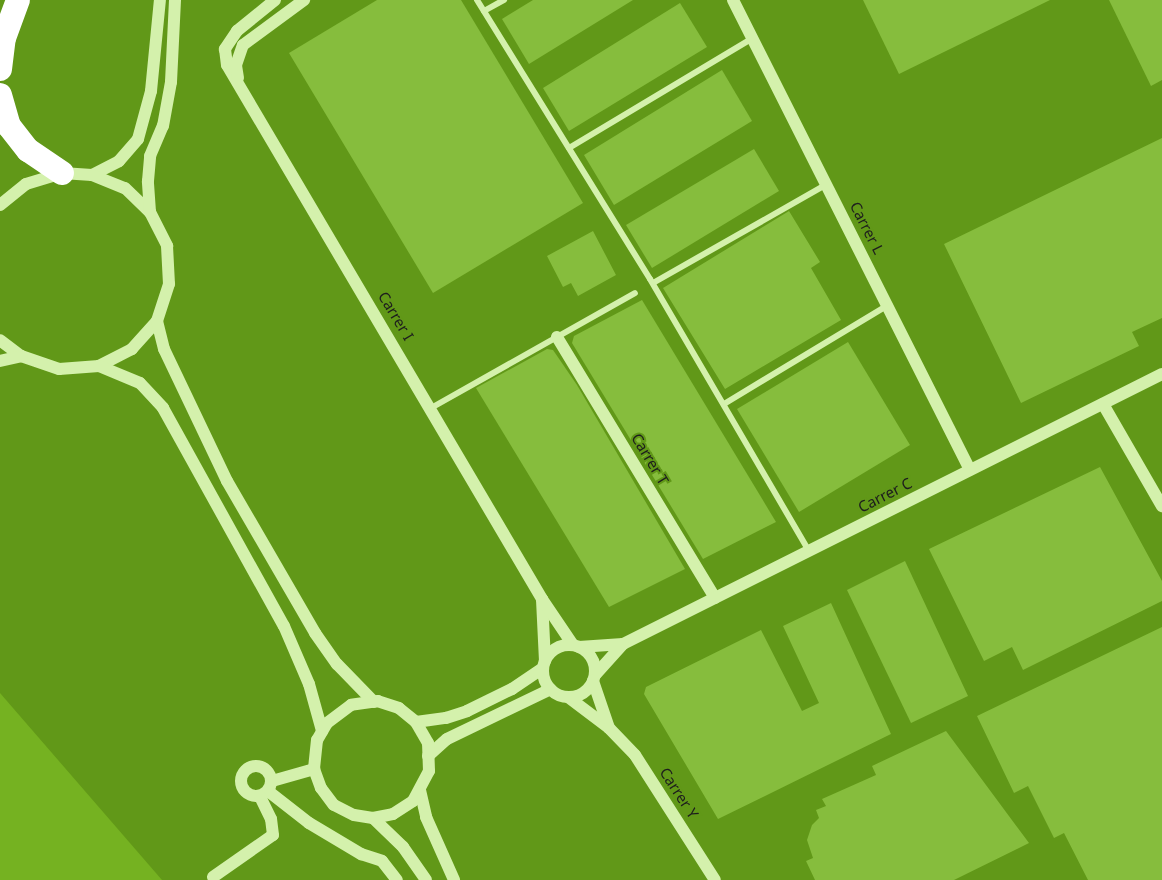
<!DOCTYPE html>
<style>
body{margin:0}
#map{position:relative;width:1162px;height:880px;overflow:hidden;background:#619818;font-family:"Noto Sans",sans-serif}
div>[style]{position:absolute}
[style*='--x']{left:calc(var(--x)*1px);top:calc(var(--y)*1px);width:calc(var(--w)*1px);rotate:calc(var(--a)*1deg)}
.green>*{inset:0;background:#75b221}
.building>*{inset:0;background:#86bd3d}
.lane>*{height:6px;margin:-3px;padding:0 3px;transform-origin:3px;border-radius:3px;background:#d4f1ac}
.street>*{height:12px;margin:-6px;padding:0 6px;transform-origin:6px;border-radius:6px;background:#d4f1ac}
.street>.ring{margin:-6px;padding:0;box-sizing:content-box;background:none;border:12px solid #d4f1ac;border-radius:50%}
.highway>*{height:24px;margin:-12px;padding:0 12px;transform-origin:12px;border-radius:12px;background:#fff}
span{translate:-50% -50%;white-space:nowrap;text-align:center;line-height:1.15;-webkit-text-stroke:4px #619818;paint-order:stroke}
.street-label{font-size:15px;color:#1d1d1d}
</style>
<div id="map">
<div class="green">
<i style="clip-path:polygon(0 693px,162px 880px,0 880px)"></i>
</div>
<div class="building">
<i style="clip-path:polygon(377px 0,461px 0,583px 203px,433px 293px,289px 53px)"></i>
<i style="clip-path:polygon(533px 0,633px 0,529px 64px,502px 19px)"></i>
<i style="clip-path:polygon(863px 0,1050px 0,899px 74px)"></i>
<i style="clip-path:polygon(1109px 0,1162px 0,1162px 80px,1151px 86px)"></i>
<i style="clip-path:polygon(680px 3px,707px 47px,569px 131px,543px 88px)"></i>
<i style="clip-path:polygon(722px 70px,752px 121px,614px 205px,584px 155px)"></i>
<i style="clip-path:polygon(1162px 138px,1162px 318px,1132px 332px,1139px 346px,1021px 403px,944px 244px)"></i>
<i style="clip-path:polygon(754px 149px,779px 191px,652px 268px,626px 225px)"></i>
<i style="clip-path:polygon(789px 211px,820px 262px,811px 268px,841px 320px,725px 389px,663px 288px)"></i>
<i style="clip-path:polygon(593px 231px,616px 275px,578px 296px,571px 283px,563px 287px,547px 256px)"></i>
<i style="clip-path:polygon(642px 300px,776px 522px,703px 559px,572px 343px,574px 336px)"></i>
<i style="clip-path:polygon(848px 342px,910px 445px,799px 512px,737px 409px)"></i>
<i style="clip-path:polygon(547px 349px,553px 350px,577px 385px,685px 569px,609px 607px,476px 388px)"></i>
<i style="clip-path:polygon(1100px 467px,1162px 581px,1162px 601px,1023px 670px,1012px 647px,984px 661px,929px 549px)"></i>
<i style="clip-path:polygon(905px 561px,968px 696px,911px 723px,847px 590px)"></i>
<i style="clip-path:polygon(831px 603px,891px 734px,718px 819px,644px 694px,646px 687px,761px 630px,802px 711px,819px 703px,783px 626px)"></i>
<i style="clip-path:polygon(1162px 627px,1162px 880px,1088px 880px,1064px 833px,1054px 838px,1028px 786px,1014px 793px,977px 716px)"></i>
<i style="clip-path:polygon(946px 731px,1029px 843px,954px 880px,815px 880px,806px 861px,813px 858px,807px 840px,812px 825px,819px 818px,816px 810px,826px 806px,822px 799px,876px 775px,872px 766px)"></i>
</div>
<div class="lane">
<i style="--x:477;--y:0;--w:328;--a:58.2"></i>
<i style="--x:650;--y:279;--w:315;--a:59.7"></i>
<i style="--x:484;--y:11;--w:23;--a:-29"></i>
<i style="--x:569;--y:148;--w:214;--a:-30.9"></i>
<i style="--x:653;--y:283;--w:200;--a:-29.6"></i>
<i style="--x:724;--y:404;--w:192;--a:-31.1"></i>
<i style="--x:431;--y:408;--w:234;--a:-29.4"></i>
</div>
<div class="street">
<i style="--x:275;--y:0;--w:49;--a:140.8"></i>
<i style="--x:237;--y:31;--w:22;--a:124"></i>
<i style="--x:225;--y:49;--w:16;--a:83"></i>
<i style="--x:227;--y:65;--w:620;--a:59.46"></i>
<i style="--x:733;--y:0;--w:526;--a:63.24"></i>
<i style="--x:238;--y:78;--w:13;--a:-99"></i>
<i style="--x:236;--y:65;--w:21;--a:-71"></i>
<i style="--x:243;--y:45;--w:76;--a:-36.4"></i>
<i style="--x:92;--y:175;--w:30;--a:-27"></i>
<i style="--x:119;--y:161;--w:29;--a:-49"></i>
<i style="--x:138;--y:139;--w:50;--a:-74.8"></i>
<i style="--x:151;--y:91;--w:91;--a:-84.4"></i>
<i style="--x:0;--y:205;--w:33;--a:-39"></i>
<i style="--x:26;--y:184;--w:38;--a:-17"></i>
<i style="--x:62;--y:173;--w:30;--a:4"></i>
<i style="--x:92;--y:175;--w:35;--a:22"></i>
<i style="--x:125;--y:188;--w:35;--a:44"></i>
<i style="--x:150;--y:212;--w:38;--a:63"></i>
<i style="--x:167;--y:246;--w:38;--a:87"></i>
<i style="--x:169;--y:284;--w:39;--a:108"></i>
<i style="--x:157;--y:321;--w:38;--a:132"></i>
<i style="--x:132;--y:349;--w:37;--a:153"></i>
<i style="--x:99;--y:366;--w:40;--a:175.7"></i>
<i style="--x:59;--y:369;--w:40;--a:-161.1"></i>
<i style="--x:21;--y:356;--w:26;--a:-143"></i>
<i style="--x:150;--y:212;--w:31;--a:-94"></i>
<i style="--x:148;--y:181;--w:25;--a:-85"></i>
<i style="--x:150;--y:156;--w:33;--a:-67"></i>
<i style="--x:163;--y:126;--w:45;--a:-79.7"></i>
<i style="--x:171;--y:82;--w:82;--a:-87.2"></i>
<i style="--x:157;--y:321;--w:29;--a:76"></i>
<i style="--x:164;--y:349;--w:146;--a:64.5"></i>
<i style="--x:227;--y:481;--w:176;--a:59.9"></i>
<i style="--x:315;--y:633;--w:38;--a:55"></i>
<i style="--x:337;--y:664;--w:53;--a:45.8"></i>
<i style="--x:557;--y:337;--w:305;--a:58.8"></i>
<i style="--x:0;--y:361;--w:22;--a:-13"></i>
<i style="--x:99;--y:366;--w:44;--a:22.5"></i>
<i style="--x:140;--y:383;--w:34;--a:47"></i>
<i style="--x:163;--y:408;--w:249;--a:61"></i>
<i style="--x:284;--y:626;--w:63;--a:66.7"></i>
<i style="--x:309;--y:684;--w:49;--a:74.5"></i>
<i style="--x:1103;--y:404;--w:118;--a:60"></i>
<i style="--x:623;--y:644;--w:603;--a:-26.61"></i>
<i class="ring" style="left:543px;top:645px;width:40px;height:40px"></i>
<i style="--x:579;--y:647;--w:44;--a:-3.9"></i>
<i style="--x:623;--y:644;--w:42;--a:132.1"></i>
<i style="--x:545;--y:661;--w:62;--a:-92.8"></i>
<i style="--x:542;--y:599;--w:55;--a:56"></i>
<i style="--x:568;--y:697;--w:51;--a:37.1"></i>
<i style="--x:609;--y:728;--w:50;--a:-108.8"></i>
<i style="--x:416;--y:722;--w:30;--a:-8"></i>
<i style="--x:446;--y:718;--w:22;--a:-18"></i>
<i style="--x:467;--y:711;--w:50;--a:-26.1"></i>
<i style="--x:512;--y:689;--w:37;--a:-34"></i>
<i style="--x:609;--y:728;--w:37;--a:46"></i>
<i style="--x:635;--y:755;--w:148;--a:57.4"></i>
<i style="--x:428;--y:756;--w:25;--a:-42"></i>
<i style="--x:447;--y:739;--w:115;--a:-25.7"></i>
<i class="ring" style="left:241px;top:766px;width:18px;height:18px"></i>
<i style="--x:272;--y:781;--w:44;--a:-15.9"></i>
<i style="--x:420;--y:790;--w:28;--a:77"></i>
<i style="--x:426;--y:817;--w:69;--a:66"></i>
<i style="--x:268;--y:791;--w:52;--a:38"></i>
<i style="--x:309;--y:823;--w:61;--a:30.8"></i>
<i style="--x:361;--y:854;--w:22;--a:18"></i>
<i style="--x:382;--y:861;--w:24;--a:52"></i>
<i style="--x:373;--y:818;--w:20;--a:-11"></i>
<i style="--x:393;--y:814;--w:24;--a:-33"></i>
<i style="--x:413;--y:801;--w:34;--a:-62"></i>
<i style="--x:429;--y:771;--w:28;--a:-92"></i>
<i style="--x:428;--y:743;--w:24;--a:-120"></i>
<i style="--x:416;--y:722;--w:22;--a:-141"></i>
<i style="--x:399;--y:708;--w:22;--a:-162"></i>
<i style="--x:378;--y:701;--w:27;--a:172"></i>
<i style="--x:351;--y:705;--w:30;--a:143"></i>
<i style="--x:327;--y:723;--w:20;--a:120"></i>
<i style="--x:317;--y:740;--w:29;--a:96"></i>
<i style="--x:314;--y:769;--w:20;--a:70"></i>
<i style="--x:321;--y:788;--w:21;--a:53"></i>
<i style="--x:334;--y:805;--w:22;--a:27"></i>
<i style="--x:354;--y:815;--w:19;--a:9"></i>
<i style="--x:373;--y:818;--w:42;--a:44"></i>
<i style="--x:403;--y:847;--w:40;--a:55.1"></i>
<i style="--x:213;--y:877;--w:73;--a:-35"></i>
<i style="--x:273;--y:835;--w:16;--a:-97"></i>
<i style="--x:271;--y:819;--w:25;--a:-116"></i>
</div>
<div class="highway">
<i style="--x:0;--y:69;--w:31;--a:-83"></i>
<i style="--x:4;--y:38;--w:40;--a:-69.8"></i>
<i style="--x:0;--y:95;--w:32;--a:74"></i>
<i style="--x:9;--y:126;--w:31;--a:52"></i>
<i style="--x:28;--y:150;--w:41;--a:34.1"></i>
</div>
<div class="street-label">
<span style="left:867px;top:228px;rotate:63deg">Carrer L</span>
<span style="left:396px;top:316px;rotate:59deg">Carrer I</span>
<span style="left:650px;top:459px;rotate:59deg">Carrer T</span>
<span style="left:885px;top:495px;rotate:-27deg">Carrer C</span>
<span style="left:679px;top:793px;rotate:57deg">Carrer Y</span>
</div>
</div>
